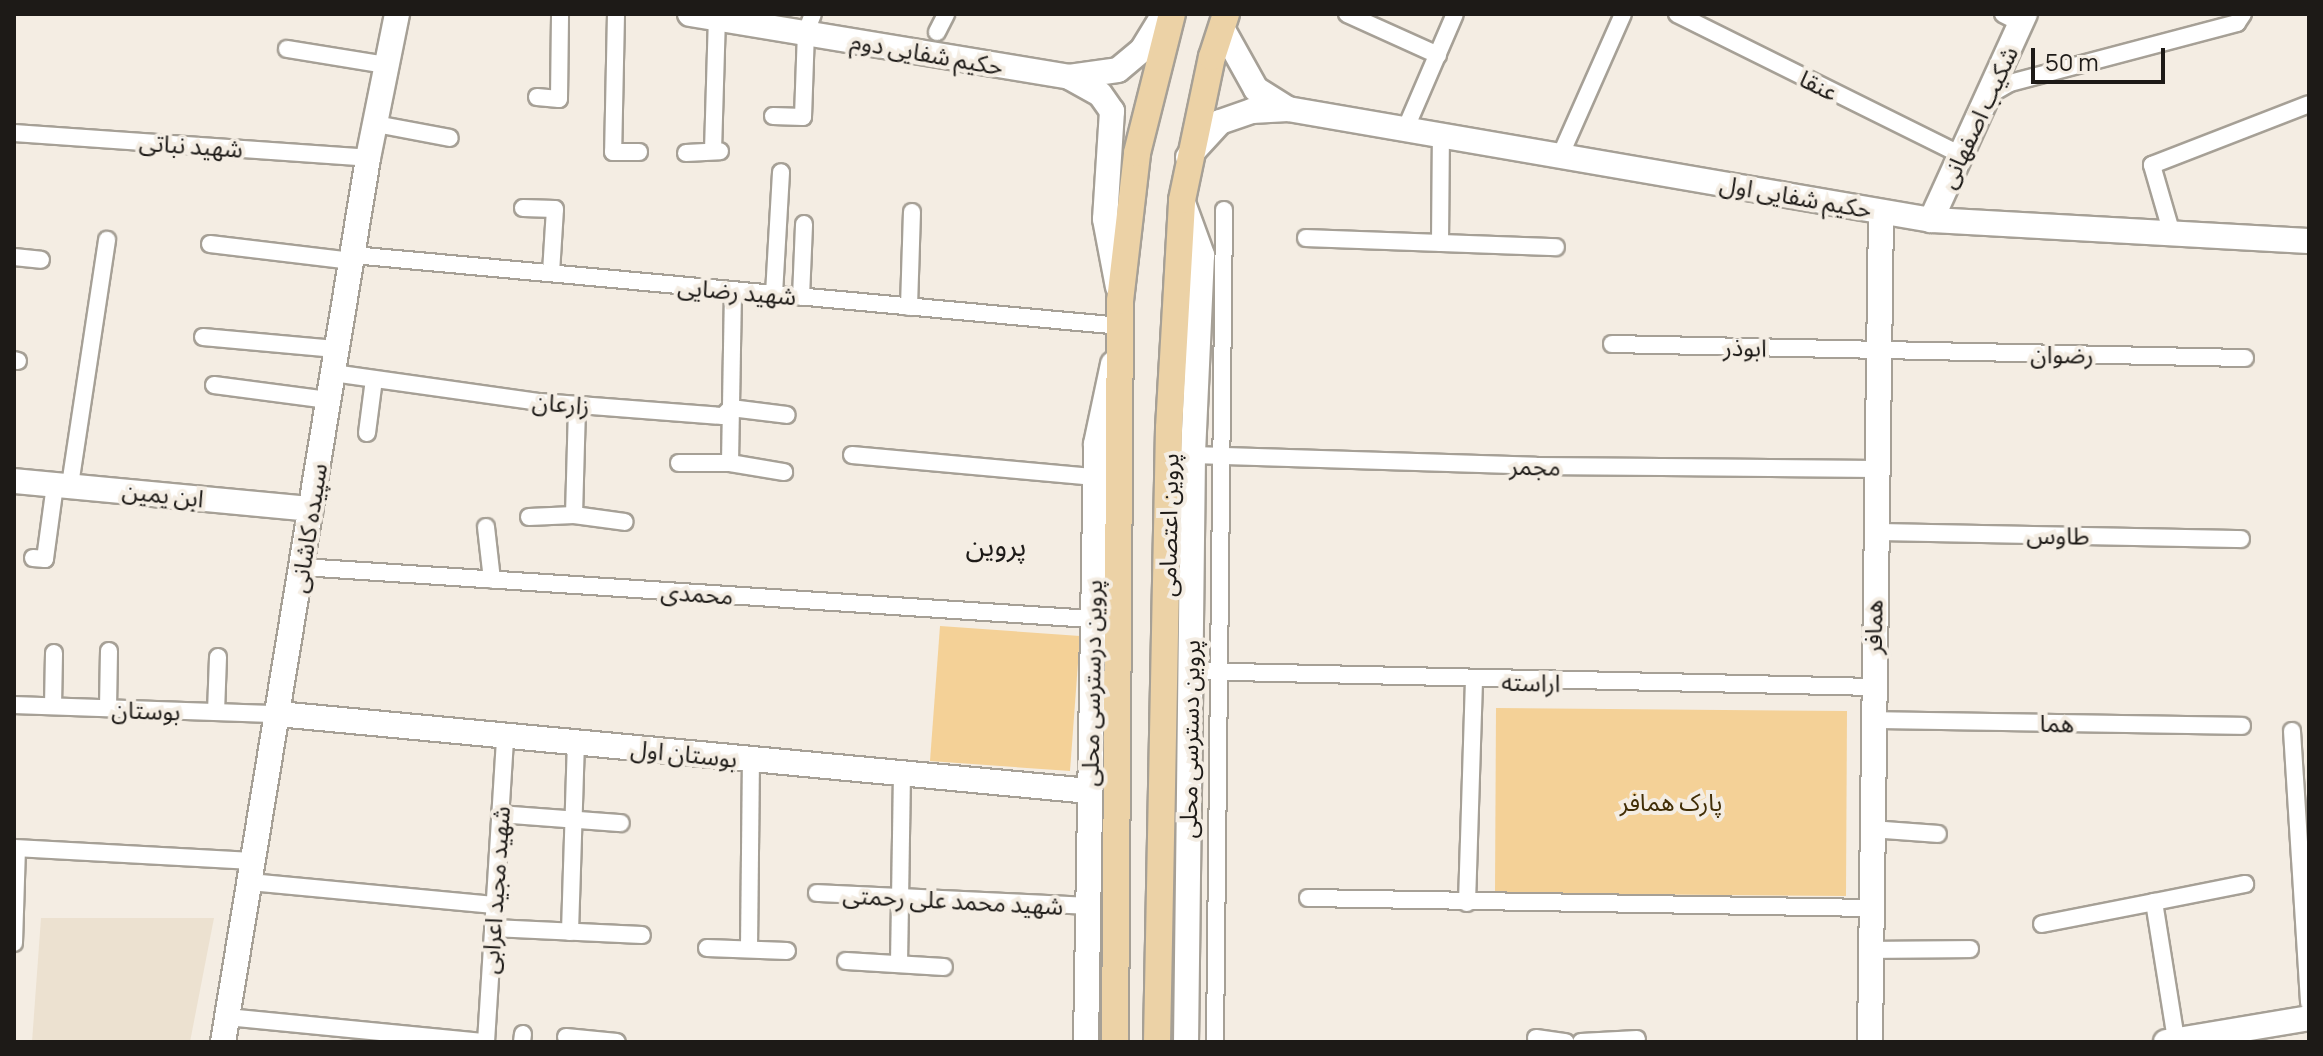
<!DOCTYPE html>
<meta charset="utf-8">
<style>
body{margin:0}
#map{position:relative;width:2323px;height:1056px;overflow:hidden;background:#f4ede3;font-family:Manrope,"Noto Sans Arabic",sans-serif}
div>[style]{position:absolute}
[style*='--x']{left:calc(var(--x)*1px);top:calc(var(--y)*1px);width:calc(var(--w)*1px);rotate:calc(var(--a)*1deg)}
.built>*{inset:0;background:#ece1d0}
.green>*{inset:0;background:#f4d197}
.roads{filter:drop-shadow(2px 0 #a6a096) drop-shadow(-2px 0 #a6a096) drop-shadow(0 2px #a6a096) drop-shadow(0 -2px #a6a096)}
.street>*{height:16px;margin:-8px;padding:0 8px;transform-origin:8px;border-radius:8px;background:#fff}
.secondary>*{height:24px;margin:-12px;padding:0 12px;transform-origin:12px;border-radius:12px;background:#fff}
.primary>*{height:26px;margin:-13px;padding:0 13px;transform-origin:13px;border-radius:13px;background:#ecd2a6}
span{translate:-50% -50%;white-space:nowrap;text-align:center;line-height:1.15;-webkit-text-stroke:8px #f4ede3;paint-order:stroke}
.street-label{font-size:24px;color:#1d1a17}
.park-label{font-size:24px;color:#412e06}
.quarter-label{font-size:28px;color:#1d1a17}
.frame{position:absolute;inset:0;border:16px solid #1d1a17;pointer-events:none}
.scale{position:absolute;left:2031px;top:48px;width:134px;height:36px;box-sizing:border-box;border:4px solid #1d1a17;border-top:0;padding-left:10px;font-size:24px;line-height:28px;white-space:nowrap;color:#1d1a17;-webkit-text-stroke:6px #f4ede3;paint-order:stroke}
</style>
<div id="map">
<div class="built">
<i style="clip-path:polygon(41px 918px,214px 918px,190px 1042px,32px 1042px)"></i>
</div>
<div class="green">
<i style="clip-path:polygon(940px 626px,1080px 636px,1070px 771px,930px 761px)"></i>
<i style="clip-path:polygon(1496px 708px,1847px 711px,1846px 896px,1495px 893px)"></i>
</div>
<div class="roads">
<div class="street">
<i style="--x:616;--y:14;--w:138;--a:91.2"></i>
<i style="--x:613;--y:152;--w:26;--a:0"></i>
<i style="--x:1347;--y:14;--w:100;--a:24.3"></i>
<i style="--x:1677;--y:14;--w:317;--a:26.4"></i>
<i style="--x:2003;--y:14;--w:20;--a:27"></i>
<i style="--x:937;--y:32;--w:20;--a:-63"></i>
<i style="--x:287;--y:49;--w:100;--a:9.2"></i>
<i style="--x:1989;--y:95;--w:24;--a:-30"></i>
<i style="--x:2010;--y:83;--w:235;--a:-14.8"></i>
<i style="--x:2237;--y:23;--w:11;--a:-56"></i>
<i style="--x:537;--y:97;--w:22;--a:5"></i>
<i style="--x:559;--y:99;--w:85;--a:-89.3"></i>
<i style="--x:773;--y:116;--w:30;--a:2"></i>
<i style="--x:803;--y:117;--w:85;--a:-88"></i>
<i style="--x:806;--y:32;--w:19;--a:-69"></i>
<i style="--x:376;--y:124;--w:75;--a:10.7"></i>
<i style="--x:1405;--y:130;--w:126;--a:-66.7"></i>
<i style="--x:14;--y:133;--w:355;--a:4"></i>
<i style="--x:713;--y:151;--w:133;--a:-88.3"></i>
<i style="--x:686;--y:153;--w:34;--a:-3"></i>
<i style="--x:1561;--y:154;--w:153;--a:-66.1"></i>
<i style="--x:523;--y:208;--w:32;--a:2"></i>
<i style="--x:555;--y:209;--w:64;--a:93.6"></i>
<i style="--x:2172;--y:234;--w:72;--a:-106.2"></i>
<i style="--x:2152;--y:165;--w:168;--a:-21.2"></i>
<i style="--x:1306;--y:238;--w:250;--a:2.1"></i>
<i style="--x:1440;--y:243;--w:108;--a:-89.5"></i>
<i style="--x:210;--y:244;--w:143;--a:6.8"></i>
<i style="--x:353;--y:255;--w:771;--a:5.28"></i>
<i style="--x:14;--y:257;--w:27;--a:6"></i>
<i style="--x:774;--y:294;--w:122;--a:-86.7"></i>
<i style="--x:801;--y:297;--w:73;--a:-87.6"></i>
<i style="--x:909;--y:307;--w:95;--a:-88.2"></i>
<i style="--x:203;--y:337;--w:133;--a:5.2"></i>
<i style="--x:1612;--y:344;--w:633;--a:1.27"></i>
<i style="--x:14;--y:360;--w:4;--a:14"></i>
<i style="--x:333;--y:373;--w:209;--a:8"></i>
<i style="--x:540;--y:402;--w:184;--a:4.4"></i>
<i style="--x:723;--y:416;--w:11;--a:-45"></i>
<i style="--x:731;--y:408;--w:56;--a:7.1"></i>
<i style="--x:214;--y:385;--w:115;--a:7.5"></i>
<i style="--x:367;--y:433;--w:54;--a:-82.6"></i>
<i style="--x:852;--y:455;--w:244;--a:5.2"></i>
<i style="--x:1193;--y:455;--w:343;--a:1.8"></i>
<i style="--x:1536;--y:466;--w:340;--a:0.5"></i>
<i style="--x:679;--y:463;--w:51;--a:0"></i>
<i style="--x:730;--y:463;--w:55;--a:9.5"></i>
<i style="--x:730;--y:463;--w:173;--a:-89"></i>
<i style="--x:70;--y:485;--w:248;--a:-81.4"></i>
<i style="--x:574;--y:515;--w:110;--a:-88.4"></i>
<i style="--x:529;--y:517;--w:45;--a:-2.5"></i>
<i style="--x:574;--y:515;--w:51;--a:7.8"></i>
<i style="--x:486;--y:527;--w:53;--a:83.5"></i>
<i style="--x:1875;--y:532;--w:366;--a:1.1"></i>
<i style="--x:33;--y:558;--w:12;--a:5"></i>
<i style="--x:45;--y:559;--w:75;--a:-82.3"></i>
<i style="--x:302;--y:567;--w:792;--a:3.77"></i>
<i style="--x:1190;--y:671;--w:682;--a:1.34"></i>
<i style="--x:14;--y:705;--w:264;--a:2"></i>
<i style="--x:53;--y:706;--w:53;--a:-88.9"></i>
<i style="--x:108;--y:708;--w:57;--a:-89"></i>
<i style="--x:216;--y:712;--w:55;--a:-87.9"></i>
<i style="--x:1872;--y:720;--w:370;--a:0.9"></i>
<i style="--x:2292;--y:731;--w:272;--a:86.4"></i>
<i style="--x:500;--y:814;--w:121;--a:4.3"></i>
<i style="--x:1872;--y:829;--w:66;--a:4.3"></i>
<i style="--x:14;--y:848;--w:240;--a:3.1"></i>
<i style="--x:250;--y:882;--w:245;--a:5.4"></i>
<i style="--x:817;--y:893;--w:271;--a:2.7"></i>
<i style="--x:1308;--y:898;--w:562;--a:1.02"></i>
<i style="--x:2154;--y:902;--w:93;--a:-11.2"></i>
<i style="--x:1467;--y:903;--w:222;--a:-88.2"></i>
<i style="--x:2042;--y:924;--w:114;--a:-11.1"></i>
<i style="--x:2154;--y:902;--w:140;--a:80.9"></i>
<i style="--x:493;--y:928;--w:149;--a:2.7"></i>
<i style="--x:570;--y:932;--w:189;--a:-88.2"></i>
<i style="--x:14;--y:943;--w:94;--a:-88.2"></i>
<i style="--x:707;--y:948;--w:80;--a:2.1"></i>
<i style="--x:749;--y:948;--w:188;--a:-89.4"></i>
<i style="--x:1872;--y:950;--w:98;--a:-0.6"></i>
<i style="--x:846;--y:961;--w:98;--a:3.5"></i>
<i style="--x:899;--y:964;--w:191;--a:-89.1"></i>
<i style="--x:227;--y:1017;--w:257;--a:5.6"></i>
<i style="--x:566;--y:1037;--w:51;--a:5.6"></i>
<i style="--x:1536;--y:1038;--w:30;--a:8"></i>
<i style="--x:486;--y:1042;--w:306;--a:-86.4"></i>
<i style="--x:522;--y:1042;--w:8;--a:-83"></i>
<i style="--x:1215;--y:1042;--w:832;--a:-89.38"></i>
<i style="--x:1581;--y:1042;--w:56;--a:-3.1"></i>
</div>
<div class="secondary">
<i style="--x:690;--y:14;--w:384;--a:9.4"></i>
<i style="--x:1069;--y:77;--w:49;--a:-8.1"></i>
<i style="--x:1118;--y:70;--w:31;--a:-40"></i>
<i style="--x:1142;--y:50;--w:42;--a:-58.6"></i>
<i style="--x:1222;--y:28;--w:70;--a:60.9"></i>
<i style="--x:1256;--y:89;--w:38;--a:32"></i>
<i style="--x:1069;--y:77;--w:35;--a:29"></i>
<i style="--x:1100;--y:94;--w:21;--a:55"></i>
<i style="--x:1112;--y:111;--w:108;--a:93.7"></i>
<i style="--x:1105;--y:219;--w:69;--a:79.2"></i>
<i style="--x:1188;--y:157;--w:47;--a:-47.6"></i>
<i style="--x:1220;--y:122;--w:34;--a:-19"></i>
<i style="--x:1252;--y:111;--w:36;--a:-3"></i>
<i style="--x:1288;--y:109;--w:653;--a:9.79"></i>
<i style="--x:1931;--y:220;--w:379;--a:3.2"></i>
<i style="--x:1182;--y:200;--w:59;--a:70"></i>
<i style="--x:1202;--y:255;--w:200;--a:92.6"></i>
<i style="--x:1193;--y:455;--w:587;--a:90.68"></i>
<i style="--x:1931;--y:220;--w:226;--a:-65.5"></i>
<i style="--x:14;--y:481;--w:298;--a:5.4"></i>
<i style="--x:278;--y:714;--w:816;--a:5.42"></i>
<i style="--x:223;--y:1042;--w:896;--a:-80.68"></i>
<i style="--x:368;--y:158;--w:147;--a:-78.6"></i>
<i style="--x:1086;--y:1042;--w:598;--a:-89.04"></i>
<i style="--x:1096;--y:444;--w:82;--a:-78"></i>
<i style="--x:1870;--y:1042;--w:830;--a:-89.24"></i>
<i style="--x:2166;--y:1042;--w:145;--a:-9.5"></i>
</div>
<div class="primary">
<i style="--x:1115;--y:1042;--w:741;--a:-89.61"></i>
<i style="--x:1120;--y:301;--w:149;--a:-83.4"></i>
<i style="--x:1137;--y:153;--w:143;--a:-75.9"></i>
<i style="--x:1157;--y:1042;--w:614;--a:-88.88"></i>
<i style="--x:1169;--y:428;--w:228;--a:-86.7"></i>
<i style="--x:1182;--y:200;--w:146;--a:-78.2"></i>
<i style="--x:1212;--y:57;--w:45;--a:-72"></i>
</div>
</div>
<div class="street-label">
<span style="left:927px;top:53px;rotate:10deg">حکیم شفایی دوم</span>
<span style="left:1819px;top:85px;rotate:26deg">عنقا</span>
<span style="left:1978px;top:117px;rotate:-65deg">شکیب اصفهانی</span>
<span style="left:191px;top:145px;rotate:4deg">شهید نباتی</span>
<span style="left:1796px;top:196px;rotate:10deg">حکیم شفایی اول</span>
<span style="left:737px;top:291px;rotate:5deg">شهید رضایی</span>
<span style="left:1745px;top:347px;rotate:1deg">ابوذر</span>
<span style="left:2062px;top:354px;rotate:1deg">رضوان</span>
<span style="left:561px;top:403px;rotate:5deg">زارعان</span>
<span style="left:1535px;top:466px;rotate:1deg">مجمر</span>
<span style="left:163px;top:494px;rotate:6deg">ابن یمین</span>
<span style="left:1168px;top:525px;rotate:-89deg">پروین اعتصامی</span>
<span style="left:308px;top:528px;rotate:-81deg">سپیده کاشانی</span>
<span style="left:2058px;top:535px;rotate:1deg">طاوس</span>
<span style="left:697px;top:593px;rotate:4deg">محمدی</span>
<span style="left:1873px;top:627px;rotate:-89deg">همافر</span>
<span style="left:1531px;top:682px;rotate:1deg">اراسته</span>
<span style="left:1091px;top:683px;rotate:-89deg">پروین درسترسی محلی</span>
<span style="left:146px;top:710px;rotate:2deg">بوستان</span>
<span style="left:2057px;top:723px;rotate:1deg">هما</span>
<span style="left:1189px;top:739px;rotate:-89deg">پروین دسترسی محلی</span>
<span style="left:684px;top:753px;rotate:6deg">بوستان اول</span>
<span style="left:495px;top:890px;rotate:-86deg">شهید مجید اعرابی</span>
<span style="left:953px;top:900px;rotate:3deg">شهید محمد علی رحمتی</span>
</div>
<div class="park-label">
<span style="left:1671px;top:802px">پارک همافر</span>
</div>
<div class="quarter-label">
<span style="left:996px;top:545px">پروین</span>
</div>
<div class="frame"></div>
<div class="scale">50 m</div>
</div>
